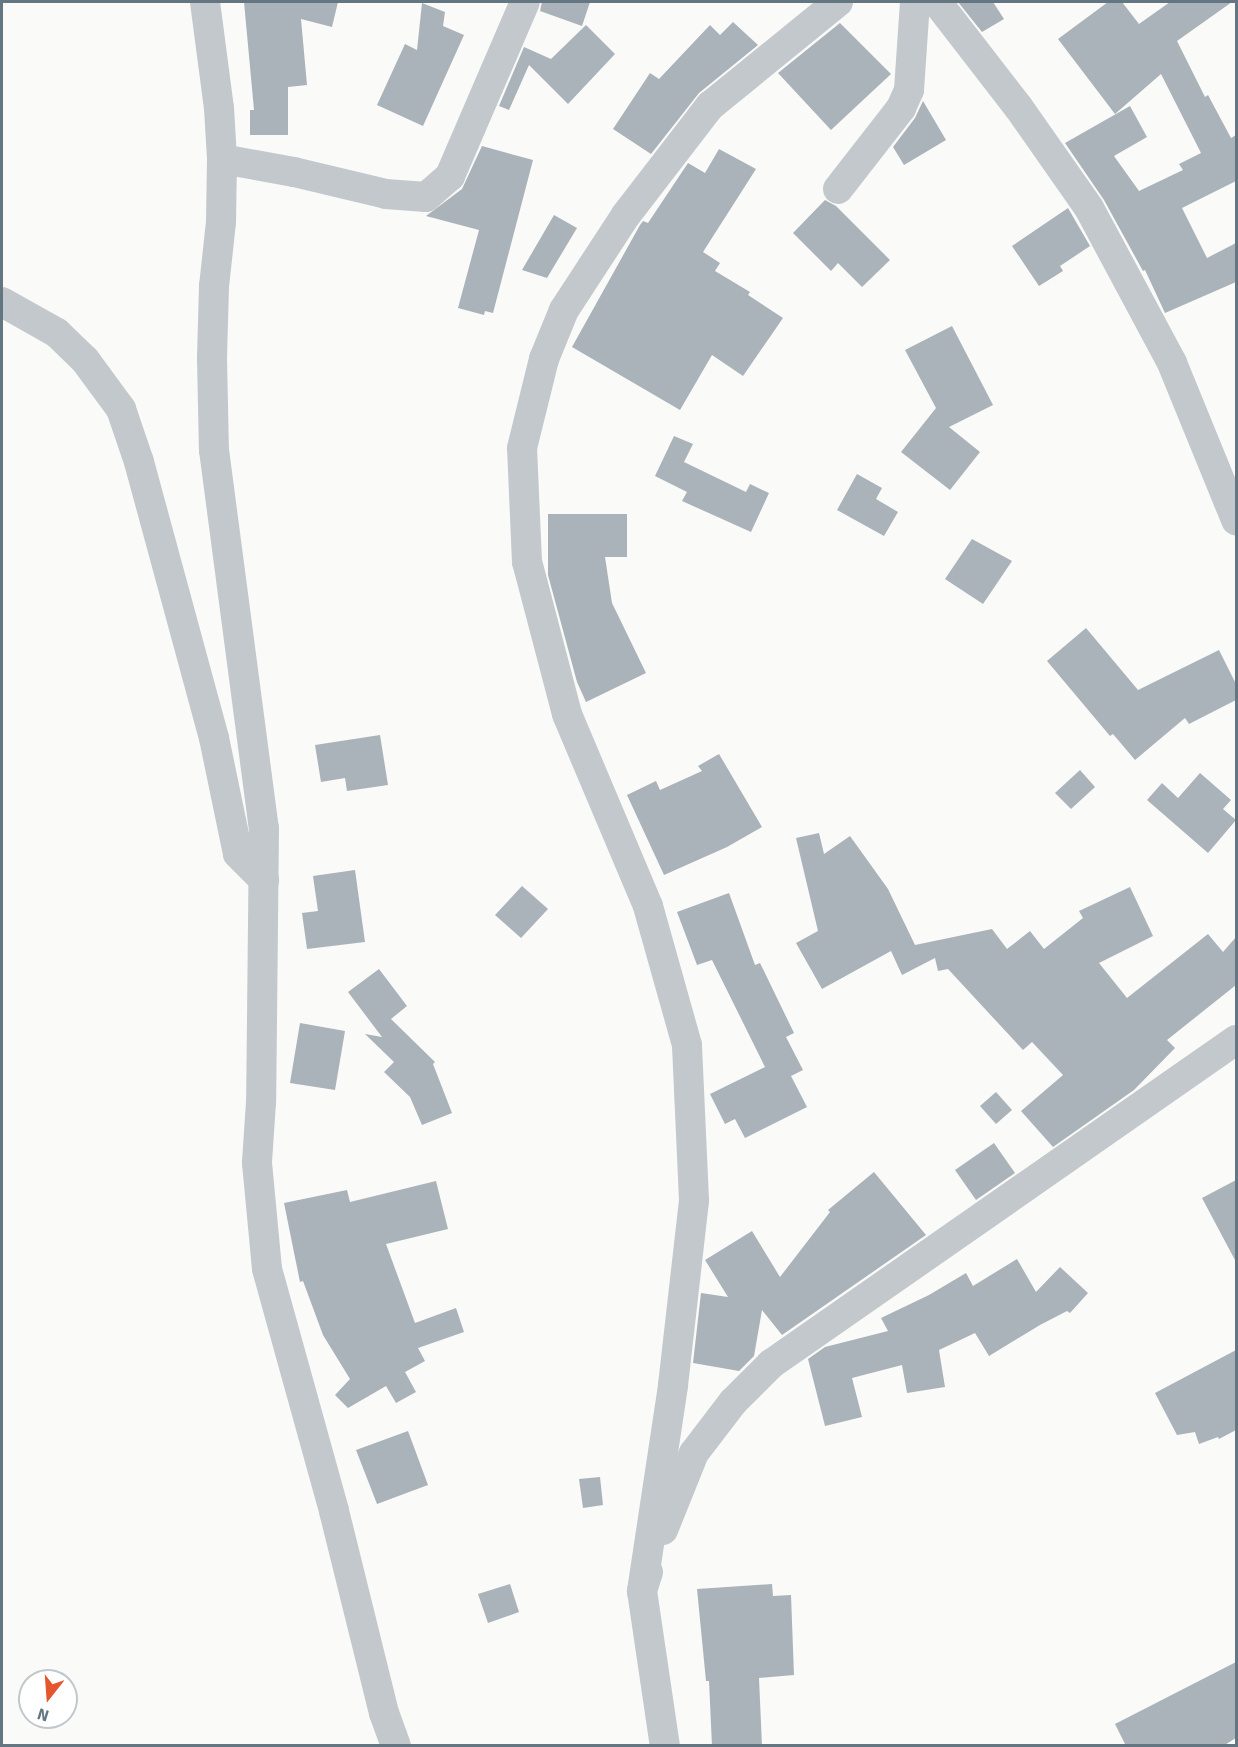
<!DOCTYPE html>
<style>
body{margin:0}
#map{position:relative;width:1238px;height:1747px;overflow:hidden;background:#fafaf8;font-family:Signika,sans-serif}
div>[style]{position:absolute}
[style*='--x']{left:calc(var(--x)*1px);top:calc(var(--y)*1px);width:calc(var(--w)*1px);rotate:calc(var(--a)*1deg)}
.building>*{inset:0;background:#aab3b9}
.minor>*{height:30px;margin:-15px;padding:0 15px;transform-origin:15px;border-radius:15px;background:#c3c8cc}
span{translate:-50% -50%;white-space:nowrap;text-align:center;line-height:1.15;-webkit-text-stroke:6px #fff;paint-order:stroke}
.frame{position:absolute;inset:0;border:3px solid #657683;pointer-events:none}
.north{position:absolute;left:18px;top:1669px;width:60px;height:60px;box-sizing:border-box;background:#fff;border:2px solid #c1c8cd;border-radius:50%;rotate:197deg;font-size:16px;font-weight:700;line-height:24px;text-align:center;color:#657683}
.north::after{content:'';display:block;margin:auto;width:21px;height:27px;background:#e4572e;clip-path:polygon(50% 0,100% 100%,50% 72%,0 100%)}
</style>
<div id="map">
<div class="building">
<i style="clip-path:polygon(244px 2px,338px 2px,332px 27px,301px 19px,307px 85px,288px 87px,288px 135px,250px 135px,250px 110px,254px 110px)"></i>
<i style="clip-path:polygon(542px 2px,590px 2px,582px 26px,540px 11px)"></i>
<i style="clip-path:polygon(958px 2px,993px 2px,1004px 19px,982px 32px)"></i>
<i style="clip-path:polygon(1108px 2px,1122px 2px,1139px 24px,1170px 2px,1232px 2px,1177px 41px,1205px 97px,1208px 95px,1231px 138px,1236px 135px,1236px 181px,1182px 208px,1207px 258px,1236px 243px,1236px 282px,1165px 313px,1145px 270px,1143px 271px,1104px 200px,1065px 143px,1130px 106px,1147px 137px,1114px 156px,1139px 191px,1183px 170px,1179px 164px,1201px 153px,1161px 74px,1115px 114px,1058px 39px)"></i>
<i style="clip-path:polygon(422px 3px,445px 12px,443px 26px,464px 35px,423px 126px,377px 105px,405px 44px,417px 50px)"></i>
<i style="clip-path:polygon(733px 22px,758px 45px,699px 93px,651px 154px,613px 129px,650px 73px,659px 79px,710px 25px,720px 35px)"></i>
<i style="clip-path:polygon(840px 23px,891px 74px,831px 130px,778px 73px)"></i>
<i style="clip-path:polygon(586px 25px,615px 54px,568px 104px,529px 65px,509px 110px,499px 106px,524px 47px,551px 59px)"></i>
<i style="clip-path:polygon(923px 101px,946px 140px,904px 165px,893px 147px,915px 118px)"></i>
<i style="clip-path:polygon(482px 146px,533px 160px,493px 313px,485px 311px,484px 315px,458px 308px,479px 230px,426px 216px,462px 189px)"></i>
<i style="clip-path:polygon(719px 149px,756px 169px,703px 252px,720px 263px,715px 271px,750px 292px,748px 295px,783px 318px,743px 376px,712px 355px,680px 410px,572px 347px,640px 225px,643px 221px,648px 223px,688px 163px,705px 173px)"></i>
<i style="clip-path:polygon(825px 200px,836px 206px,890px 260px,862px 287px,838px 263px,831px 271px,793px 233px)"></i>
<i style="clip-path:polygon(1068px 208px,1090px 246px,1060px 266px,1063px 271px,1039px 286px,1012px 246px)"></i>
<i style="clip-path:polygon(554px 215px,577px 228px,547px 278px,522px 270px)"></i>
<i style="clip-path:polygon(952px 326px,993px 405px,949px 427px,980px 452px,950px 490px,901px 452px,936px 408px,905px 350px)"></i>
<i style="clip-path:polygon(674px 436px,693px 444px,684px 462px,746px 492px,750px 484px,769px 493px,751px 532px,682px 501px,687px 492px,655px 476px)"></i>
<i style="clip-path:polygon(857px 474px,882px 488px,876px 499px,898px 512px,884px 536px,837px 510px)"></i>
<i style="clip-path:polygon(548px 514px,627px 514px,627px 557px,605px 557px,612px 603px,646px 673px,586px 702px,577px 682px,548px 575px)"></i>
<i style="clip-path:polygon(972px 539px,1012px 561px,983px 604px,945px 579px)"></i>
<i style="clip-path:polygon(1086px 628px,1138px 690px,1219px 650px,1236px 684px,1236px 700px,1189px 724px,1185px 718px,1135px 760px,1113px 734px,1110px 736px,1047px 661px)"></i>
<i style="clip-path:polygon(380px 735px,388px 785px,347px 791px,345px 778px,321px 782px,315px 745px)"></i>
<i style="clip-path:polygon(719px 754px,762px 827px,727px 847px,664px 875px,627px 795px,656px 781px,660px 790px,702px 771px,698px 766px)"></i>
<i style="clip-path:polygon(1080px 770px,1095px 787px,1071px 809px,1055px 793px)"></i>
<i style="clip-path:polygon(1200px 773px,1231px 800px,1223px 809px,1236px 820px,1208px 853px,1147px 800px,1162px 783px,1178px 798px)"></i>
<i style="clip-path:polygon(819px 833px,824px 854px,850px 836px,888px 889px,915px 945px,992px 929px,1007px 949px,1030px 931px,1044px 949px,1083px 918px,1079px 911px,1130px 887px,1153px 936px,1099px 963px,1127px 998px,1208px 934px,1223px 952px,1236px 937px,1236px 985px,1167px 1040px,1175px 1048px,1134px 1090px,1053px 1147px,1021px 1111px,1063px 1075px,1032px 1042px,1023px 1050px,948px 969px,938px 971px,935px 958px,902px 975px,891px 951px,822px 989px,796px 943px,818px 931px,796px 838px)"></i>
<i style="clip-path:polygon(355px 870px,365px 942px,307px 949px,302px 913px,318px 911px,313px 876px)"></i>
<i style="clip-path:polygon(522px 886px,548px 909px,521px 938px,495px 915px)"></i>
<i style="clip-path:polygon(729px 893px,755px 965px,760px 963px,794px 1033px,786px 1037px,803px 1070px,791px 1076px,807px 1107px,745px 1138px,735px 1119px,725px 1124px,710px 1094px,765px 1067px,712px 960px,697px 965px,677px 912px)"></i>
<i style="clip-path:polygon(379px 969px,407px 1006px,391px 1019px,435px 1062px,433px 1064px,452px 1113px,422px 1125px,410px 1097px,384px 1072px,394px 1062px,365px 1034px,382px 1037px,348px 992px)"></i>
<i style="clip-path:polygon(300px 1023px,345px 1031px,335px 1090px,290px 1083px)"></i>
<i style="clip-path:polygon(996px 1092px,1012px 1110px,996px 1124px,980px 1106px)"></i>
<i style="clip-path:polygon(994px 1143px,1015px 1173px,976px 1200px,955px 1170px)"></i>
<i style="clip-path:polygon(874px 1172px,926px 1235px,782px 1335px,762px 1310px,754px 1356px,739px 1371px,693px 1363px,701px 1293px,728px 1297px,705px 1260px,752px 1231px,780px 1277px,830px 1212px,828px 1210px)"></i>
<i style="clip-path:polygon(1236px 1180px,1236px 1262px,1202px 1198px)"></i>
<i style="clip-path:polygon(436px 1181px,448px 1229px,386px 1244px,415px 1323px,456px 1308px,464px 1332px,418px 1348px,425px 1361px,405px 1372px,416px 1392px,396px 1403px,386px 1386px,348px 1408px,335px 1395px,350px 1379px,323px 1335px,303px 1281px,300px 1282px,284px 1203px,347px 1190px,350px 1202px)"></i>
<i style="clip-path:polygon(1017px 1259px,1036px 1292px,1060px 1267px,1088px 1293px,1070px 1313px,1067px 1311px,1040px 1325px,989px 1356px,975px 1333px,939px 1350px,945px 1387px,907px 1393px,902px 1365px,852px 1378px,862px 1417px,825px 1426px,808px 1359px,825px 1347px,888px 1331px,881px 1318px,929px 1295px,966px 1273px,973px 1286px)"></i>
<i style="clip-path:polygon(1236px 1350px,1236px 1430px,1219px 1439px,1218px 1437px,1199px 1444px,1195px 1432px,1177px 1435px,1155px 1393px)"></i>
<i style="clip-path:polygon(408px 1431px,428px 1485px,377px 1504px,356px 1450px)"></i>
<i style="clip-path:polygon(600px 1477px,603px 1505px,583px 1508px,579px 1479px)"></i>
<i style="clip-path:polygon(510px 1584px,519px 1612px,488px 1623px,478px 1594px)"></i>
<i style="clip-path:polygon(772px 1584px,773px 1596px,791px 1595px,794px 1675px,759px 1678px,762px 1746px,712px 1746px,709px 1681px,706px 1681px,697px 1589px)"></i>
<i style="clip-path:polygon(1236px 1662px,1236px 1738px,1223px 1746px,1126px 1746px,1115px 1724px)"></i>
</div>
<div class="minor">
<i style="--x:205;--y:2;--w:107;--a:82.5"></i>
<i style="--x:219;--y:108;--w:51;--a:86.6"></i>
<i style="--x:222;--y:159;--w:63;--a:90.9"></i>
<i style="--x:221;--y:222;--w:64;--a:96.2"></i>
<i style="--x:214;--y:286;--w:72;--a:91.6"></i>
<i style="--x:212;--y:358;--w:92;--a:88.8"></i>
<i style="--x:214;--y:450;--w:381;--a:82.5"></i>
<i style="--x:264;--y:828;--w:274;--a:90.6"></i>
<i style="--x:261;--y:1102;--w:61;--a:93.8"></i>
<i style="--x:257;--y:1163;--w:106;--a:84.6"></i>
<i style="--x:267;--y:1269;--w:251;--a:74.5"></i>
<i style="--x:334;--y:1511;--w:208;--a:76.1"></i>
<i style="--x:384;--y:1713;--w:35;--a:70"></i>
<i style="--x:937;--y:2;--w:134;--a:52.3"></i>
<i style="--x:1019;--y:108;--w:122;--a:55"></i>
<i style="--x:1089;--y:208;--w:176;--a:61.8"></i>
<i style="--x:1172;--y:363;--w:170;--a:67.8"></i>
<i style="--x:222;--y:159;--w:73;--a:10.2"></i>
<i style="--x:294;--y:172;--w:95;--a:13.4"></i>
<i style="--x:386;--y:194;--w:40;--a:4.3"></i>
<i style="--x:426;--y:197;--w:32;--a:-41"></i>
<i style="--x:450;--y:176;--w:189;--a:-66.7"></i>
<i style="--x:838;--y:189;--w:103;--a:-52.1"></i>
<i style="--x:901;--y:108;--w:20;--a:-66"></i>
<i style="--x:909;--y:90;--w:88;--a:-86.1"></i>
<i style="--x:2;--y:302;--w:63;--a:29.4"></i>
<i style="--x:57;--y:333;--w:39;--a:44"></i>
<i style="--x:85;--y:360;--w:61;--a:53.7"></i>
<i style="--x:121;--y:409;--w:56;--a:71.2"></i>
<i style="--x:139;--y:462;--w:286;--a:74.8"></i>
<i style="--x:214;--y:738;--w:118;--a:78.3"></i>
<i style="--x:238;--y:854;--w:37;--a:45"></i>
<i style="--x:663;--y:1530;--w:83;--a:-68.1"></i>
<i style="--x:694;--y:1453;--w:64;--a:-52.6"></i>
<i style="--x:733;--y:1402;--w:54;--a:-45"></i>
<i style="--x:771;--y:1364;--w:567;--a:-34.87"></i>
<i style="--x:648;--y:1572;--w:20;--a:108"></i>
<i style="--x:642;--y:1591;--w:157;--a:81.6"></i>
<i style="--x:642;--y:1591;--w:208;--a:-81.4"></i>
<i style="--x:673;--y:1385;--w:186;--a:-83.5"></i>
<i style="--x:694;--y:1200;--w:155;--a:-92.6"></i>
<i style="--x:687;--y:1045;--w:144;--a:-105.7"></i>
<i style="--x:648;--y:906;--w:208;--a:-112.9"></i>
<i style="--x:567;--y:714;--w:157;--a:-104.7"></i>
<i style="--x:527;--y:562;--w:114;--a:-92.5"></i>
<i style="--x:522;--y:448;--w:92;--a:-76.1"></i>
<i style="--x:544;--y:359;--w:53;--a:-67.8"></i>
<i style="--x:564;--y:310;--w:113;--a:-56.9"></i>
<i style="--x:626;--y:215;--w:138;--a:-52.4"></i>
<i style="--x:710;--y:106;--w:165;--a:-39.1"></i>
</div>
<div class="frame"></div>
<div class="north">N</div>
</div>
